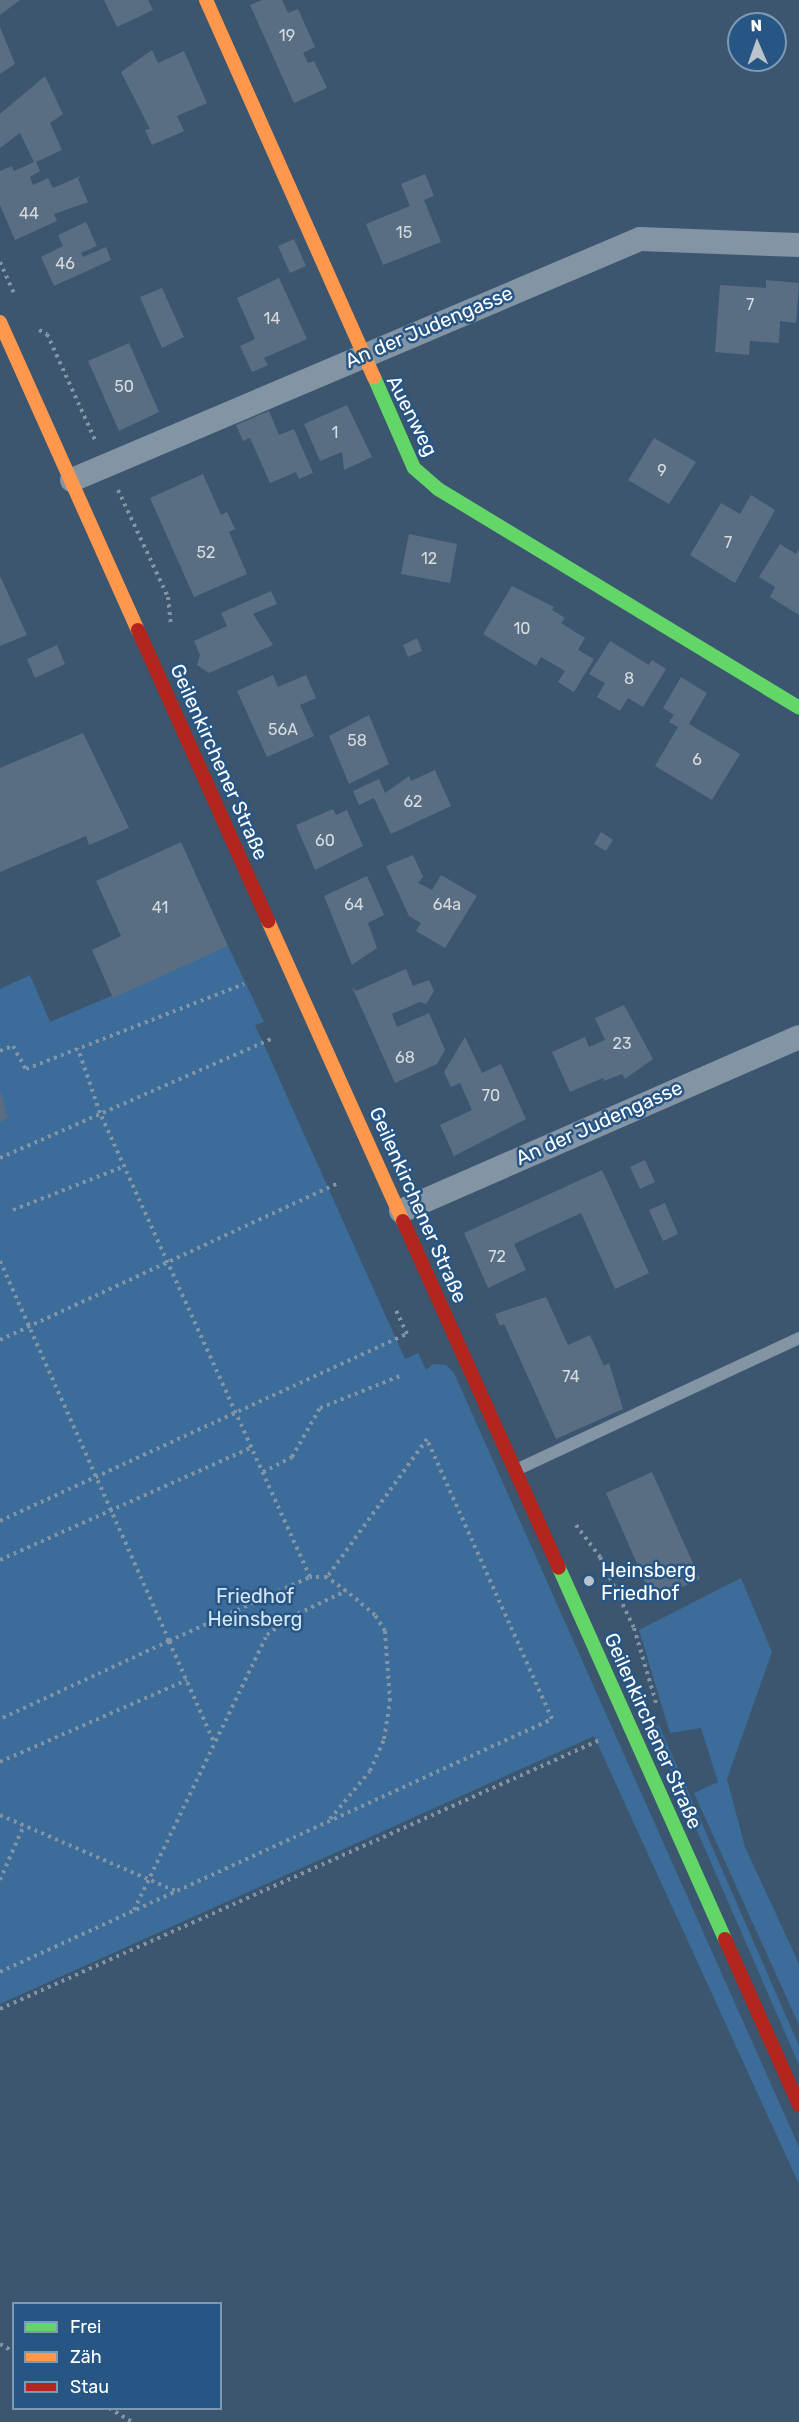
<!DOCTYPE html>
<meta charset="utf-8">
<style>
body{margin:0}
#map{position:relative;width:799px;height:2422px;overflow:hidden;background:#3c566f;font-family:Rubik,sans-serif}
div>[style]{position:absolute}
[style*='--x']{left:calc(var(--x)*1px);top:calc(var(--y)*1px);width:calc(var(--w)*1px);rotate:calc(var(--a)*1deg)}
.green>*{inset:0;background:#3c6c9a}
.building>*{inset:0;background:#596e82}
.path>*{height:4px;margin-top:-2px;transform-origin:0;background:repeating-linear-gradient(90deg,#8394a5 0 3px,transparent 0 7.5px)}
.lane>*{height:12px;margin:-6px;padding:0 6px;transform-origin:6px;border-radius:6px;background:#8394a5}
.street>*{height:24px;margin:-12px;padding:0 12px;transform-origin:12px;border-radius:12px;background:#8394a5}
.fast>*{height:14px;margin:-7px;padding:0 7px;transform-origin:7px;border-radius:7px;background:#63d668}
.slow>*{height:14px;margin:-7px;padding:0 7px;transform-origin:7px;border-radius:7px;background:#ff974d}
.jam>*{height:14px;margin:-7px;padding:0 7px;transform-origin:7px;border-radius:7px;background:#b3261e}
.dots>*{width:16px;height:16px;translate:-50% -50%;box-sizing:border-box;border:3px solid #275684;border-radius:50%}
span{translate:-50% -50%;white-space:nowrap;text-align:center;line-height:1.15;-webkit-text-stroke:5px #275684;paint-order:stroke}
.number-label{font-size:16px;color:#d6dbe0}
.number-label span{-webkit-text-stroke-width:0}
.street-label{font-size:20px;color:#fff}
.poi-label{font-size:20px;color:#fff}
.left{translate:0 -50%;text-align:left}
.park-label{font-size:20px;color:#d5e6f6}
.legend{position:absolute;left:12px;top:2302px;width:210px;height:108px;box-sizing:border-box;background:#275684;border:2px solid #7d9ab5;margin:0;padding:8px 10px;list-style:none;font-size:18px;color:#fff}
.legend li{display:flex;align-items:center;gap:12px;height:30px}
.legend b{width:30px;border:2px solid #7d9ab5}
.north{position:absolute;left:727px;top:12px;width:60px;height:60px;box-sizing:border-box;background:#275684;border:2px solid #7d9ab5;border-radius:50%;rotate:358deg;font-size:16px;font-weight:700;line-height:24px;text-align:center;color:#fff}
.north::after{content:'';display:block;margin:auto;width:21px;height:27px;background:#bbc4cd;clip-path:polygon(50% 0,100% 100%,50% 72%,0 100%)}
</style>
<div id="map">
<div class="green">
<i style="clip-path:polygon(228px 946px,264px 1022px,255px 1025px,405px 1359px,418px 1353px,426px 1370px,433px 1364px,446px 1365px,454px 1373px,799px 2147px,799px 2184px,594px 1736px,0 2004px,0 989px,30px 975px,50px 1022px)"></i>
<i style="clip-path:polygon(741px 1578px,772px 1652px,727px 1779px,745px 1847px,799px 1964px,799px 2025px,694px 1793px,718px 1782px,701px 1728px,670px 1733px,639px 1630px)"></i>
<i style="clip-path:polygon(659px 1725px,799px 2046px,799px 2065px,652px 1727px)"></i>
</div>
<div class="building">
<i style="clip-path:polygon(0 0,20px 0,0 15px)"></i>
<i style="clip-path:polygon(104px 0,148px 0,153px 10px,117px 27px)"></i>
<i style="clip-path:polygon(262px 0,282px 0,288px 13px,298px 9px,315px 47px,303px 53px,308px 63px,314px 61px,327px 88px,294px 103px,250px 5px)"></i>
<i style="clip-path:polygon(0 27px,15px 64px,0 74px)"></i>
<i style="clip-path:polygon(152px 50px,158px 63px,184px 51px,207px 103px,177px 116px,184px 131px,152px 145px,145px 130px,150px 129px,121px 72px)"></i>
<i style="clip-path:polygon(45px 76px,63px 114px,50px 123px,62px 150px,36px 162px,40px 171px,30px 177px,33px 185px,48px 178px,53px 188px,81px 176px,78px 179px,88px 202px,54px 214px,57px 221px,15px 240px,0 205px,0 171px,12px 166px,14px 171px,34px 162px,20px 133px,0 148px,0 114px)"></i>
<i style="clip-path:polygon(425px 174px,434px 196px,424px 200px,441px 242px,383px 265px,366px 224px,410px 206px,401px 184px)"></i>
<i style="clip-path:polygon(86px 222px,97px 246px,81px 253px,83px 257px,106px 247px,111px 260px,54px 286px,41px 257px,63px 246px,58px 235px)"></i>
<i style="clip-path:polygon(294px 239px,306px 266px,290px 273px,278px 246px)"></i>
<i style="clip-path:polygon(279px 278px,307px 339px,264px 358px,268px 365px,252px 372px,240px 346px,255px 339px,237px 298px)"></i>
<i style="clip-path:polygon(766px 280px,799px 283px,796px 323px,780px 321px,779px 343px,750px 341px,749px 355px,715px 352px,720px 285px,766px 288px)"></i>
<i style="clip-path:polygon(162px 288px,184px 337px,162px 348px,140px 297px)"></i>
<i style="clip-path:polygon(129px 343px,159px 412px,119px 431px,88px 361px)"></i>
<i style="clip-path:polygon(347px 405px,372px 457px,344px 470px,342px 452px,320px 461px,304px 424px)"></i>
<i style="clip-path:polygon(269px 411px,279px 435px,294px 429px,313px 473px,299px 479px,296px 472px,270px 483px,250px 438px,243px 441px,236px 425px)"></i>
<i style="clip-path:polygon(654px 438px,696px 462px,669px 504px,628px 480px)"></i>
<i style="clip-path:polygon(203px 474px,221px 515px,227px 512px,235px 529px,229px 532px,247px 574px,194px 597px,150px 498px)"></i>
<i style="clip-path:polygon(751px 495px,775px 510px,735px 583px,690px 555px,721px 503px,740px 514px)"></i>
<i style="clip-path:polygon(409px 534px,457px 544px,450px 583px,401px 574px)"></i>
<i style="clip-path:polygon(780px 544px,796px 554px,799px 549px,799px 615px,770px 597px,775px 587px,759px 577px)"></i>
<i style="clip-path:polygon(0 576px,27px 635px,0 646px)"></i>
<i style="clip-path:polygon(512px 586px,554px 607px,552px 610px,565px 618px,561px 623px,585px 638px,578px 650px,594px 659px,574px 692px,558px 682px,565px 671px,541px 657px,536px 666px,483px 634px)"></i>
<i style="clip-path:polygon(271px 591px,277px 604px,253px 614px,273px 645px,209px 673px,197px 665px,200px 655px,194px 641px,227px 626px,221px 613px)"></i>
<i style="clip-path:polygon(417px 638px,422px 651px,408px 657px,403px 645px)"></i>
<i style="clip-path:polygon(610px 641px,649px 665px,652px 660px,666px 669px,643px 707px,628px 698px,620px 711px,597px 697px,605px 683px,589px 674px)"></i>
<i style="clip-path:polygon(57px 645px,65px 664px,35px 678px,27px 659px)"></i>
<i style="clip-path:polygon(273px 675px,278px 687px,306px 675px,316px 698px,300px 705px,314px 736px,267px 757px,237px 691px)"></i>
<i style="clip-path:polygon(681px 677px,707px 693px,689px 724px,740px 754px,712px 800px,655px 766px,678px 727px,669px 722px,674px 715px,663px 708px)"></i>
<i style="clip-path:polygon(369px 715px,389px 764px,349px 784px,329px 736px)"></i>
<i style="clip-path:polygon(83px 733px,129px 828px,89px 845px,86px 836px,0 872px,0 768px)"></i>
<i style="clip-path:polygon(435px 770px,451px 806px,391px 834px,374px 798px,359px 805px,353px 791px,379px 779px,385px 793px,409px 776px,411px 781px)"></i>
<i style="clip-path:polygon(333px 809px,336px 815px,347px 810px,363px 846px,315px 870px,296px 825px)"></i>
<i style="clip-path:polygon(601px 832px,613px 840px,606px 851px,594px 844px)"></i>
<i style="clip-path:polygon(181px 842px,228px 946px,113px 998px,92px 950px,121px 936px,96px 881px)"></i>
<i style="clip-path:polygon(413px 855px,423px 877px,418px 883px,432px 890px,441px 875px,477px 896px,445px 948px,416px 931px,421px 923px,409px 916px,386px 866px)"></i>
<i style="clip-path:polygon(367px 876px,384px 915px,368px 923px,377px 948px,352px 965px,324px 896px)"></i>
<i style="clip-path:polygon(406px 969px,413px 986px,429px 980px,434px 991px,426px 1004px,420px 1002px,392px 1014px,397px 1027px,429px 1013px,445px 1050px,437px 1064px,395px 1083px,352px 987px,356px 991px)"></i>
<i style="clip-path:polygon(624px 1005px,653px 1059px,625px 1079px,622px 1074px,604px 1081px,603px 1078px,570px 1092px,552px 1052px,585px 1037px,589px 1047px,605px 1040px,595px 1018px)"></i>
<i style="clip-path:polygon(465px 1037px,482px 1073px,501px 1064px,526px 1119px,454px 1156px,440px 1125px,472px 1110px,460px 1083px,451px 1087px,444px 1072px)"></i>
<i style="clip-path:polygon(0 1090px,8px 1118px,0 1122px)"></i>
<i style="clip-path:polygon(645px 1160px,655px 1182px,640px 1189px,630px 1167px)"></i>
<i style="clip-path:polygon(602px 1170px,649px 1273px,615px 1289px,581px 1213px,514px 1244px,526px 1270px,488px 1288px,464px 1233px)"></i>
<i style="clip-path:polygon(665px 1203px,678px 1234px,663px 1241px,649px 1210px)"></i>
<i style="clip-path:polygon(546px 1297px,568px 1345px,590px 1335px,604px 1366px,609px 1363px,623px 1409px,556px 1439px,504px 1324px,500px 1326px,495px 1314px)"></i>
<i style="clip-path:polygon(652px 1472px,700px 1579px,653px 1600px,606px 1493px)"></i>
</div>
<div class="path">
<i style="--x:0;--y:262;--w:35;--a:66"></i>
<i style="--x:39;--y:330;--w:9;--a:27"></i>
<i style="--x:47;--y:334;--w:119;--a:65.6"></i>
<i style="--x:118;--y:490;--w:118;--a:65"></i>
<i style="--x:168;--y:597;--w:27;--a:84"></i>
<i style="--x:0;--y:1051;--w:14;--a:-21"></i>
<i style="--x:13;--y:1046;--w:26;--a:61"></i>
<i style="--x:26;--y:1069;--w:234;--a:-21.3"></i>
<i style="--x:0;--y:1158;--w:298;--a:-23.7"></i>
<i style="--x:13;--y:1210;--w:120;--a:-21.4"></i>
<i style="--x:0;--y:1261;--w:416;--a:66"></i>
<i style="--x:169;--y:1641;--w:186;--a:155.2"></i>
<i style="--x:0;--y:1340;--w:373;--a:-24.9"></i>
<i style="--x:263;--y:1472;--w:33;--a:-27"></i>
<i style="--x:292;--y:1457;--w:56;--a:-60.3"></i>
<i style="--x:320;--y:1408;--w:86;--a:-21.8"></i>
<i style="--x:0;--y:1521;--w:448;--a:-24.7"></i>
<i style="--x:407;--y:1334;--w:26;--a:-115"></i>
<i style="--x:576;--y:1525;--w:40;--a:53"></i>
<i style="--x:600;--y:1557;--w:79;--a:64.4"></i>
<i style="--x:634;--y:1628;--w:81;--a:73.6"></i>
<i style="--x:0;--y:1560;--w:277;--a:-24.1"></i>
<i style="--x:213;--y:1740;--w:108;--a:-114"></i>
<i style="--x:169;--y:1641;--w:155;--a:-24.4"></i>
<i style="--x:0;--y:1762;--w:204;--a:-23.7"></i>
<i style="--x:0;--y:1815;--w:192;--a:23.4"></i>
<i style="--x:330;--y:1819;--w:62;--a:-50.2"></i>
<i style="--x:370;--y:1771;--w:35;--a:-66"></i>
<i style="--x:384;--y:1739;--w:38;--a:-81"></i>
<i style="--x:390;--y:1701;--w:70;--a:-94.1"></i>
<i style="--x:385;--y:1631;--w:19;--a:-122"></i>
<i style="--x:375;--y:1615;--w:38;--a:-140"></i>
<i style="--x:0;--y:1880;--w:60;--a:-66.4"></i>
<i style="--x:134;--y:1910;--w:305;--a:-64.2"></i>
<i style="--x:267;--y:1635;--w:30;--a:-37"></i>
<i style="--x:291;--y:1617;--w:61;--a:-25.3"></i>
<i style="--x:346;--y:1591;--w:24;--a:-144"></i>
<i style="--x:0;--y:1972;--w:607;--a:-24.62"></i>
<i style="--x:552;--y:1719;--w:307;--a:-114.1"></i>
<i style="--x:427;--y:1439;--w:170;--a:125.9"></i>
<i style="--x:327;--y:1577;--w:17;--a:180"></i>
<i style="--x:310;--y:1577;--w:509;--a:-114.35"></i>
<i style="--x:100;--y:1113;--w:68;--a:-109"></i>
<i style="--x:0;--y:2009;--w:660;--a:-24.16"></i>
<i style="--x:0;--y:2344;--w:16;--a:30"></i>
<i style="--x:109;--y:2408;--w:27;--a:31"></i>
</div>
<div class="lane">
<i style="--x:516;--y:1470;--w:312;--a:-25"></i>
</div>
<div class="street">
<i style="--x:72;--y:480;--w:617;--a:-22.99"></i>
<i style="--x:640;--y:239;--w:159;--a:2.2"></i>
<i style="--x:401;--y:1211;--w:434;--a:-23.6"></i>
</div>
<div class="fast">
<i style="--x:374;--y:377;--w:99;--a:66.3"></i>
<i style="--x:414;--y:468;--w:32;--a:41"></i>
<i style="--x:438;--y:489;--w:422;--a:31.2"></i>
<i style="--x:559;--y:1568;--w:406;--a:65.9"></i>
</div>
<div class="slow">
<i style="--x:206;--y:0;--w:413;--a:66"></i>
<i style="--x:0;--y:322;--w:338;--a:65.9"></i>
<i style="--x:268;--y:921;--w:329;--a:65.8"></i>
</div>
<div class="jam">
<i style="--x:138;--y:630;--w:319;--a:65.9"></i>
<i style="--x:403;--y:1221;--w:380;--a:65.8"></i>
<i style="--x:725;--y:1939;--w:182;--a:66"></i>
</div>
<div class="dots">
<i style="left:589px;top:1581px;background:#bbc4cd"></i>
</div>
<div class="number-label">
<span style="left:287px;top:36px">19</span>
<span style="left:29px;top:214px">44</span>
<span style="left:404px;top:233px">15</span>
<span style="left:65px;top:264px">46</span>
<span style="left:750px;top:305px">7</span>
<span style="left:272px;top:319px">14</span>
<span style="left:124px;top:387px">50</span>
<span style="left:335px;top:433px">1</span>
<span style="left:662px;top:471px">9</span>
<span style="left:728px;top:543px">7</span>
<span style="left:206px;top:553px">52</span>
<span style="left:429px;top:559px">12</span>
<span style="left:522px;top:629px">10</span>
<span style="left:629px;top:679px">8</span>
<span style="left:283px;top:730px">56A</span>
<span style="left:357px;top:741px">58</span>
<span style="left:697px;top:760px">6</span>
<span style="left:413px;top:802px">62</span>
<span style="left:325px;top:841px">60</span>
<span style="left:354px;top:905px">64</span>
<span style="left:447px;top:905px">64a</span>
<span style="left:160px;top:908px">41</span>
<span style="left:622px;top:1044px">23</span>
<span style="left:405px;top:1058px">68</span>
<span style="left:491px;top:1096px">70</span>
<span style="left:497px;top:1257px">72</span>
<span style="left:571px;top:1377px">74</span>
</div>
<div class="street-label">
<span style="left:429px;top:327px;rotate:-23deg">An der Judengasse</span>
<span style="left:412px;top:416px;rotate:63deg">Auenweg</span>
<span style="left:219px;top:762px;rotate:66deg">Geilenkirchener Straße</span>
<span style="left:599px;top:1123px;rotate:-24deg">An der Judengasse</span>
<span style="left:418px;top:1205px;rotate:66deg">Geilenkirchener Straße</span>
<span style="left:653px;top:1731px;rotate:66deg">Geilenkirchener Straße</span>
</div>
<div class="poi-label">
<span class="left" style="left:601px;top:1582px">Heinsberg<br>Friedhof</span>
</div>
<div class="park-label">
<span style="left:255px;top:1608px">Friedhof<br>Heinsberg</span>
</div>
<ul class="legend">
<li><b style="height:8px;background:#63d668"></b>Frei</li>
<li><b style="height:8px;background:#ff974d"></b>Zäh</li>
<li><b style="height:8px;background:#b3261e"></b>Stau</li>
</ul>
<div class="north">N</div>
</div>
